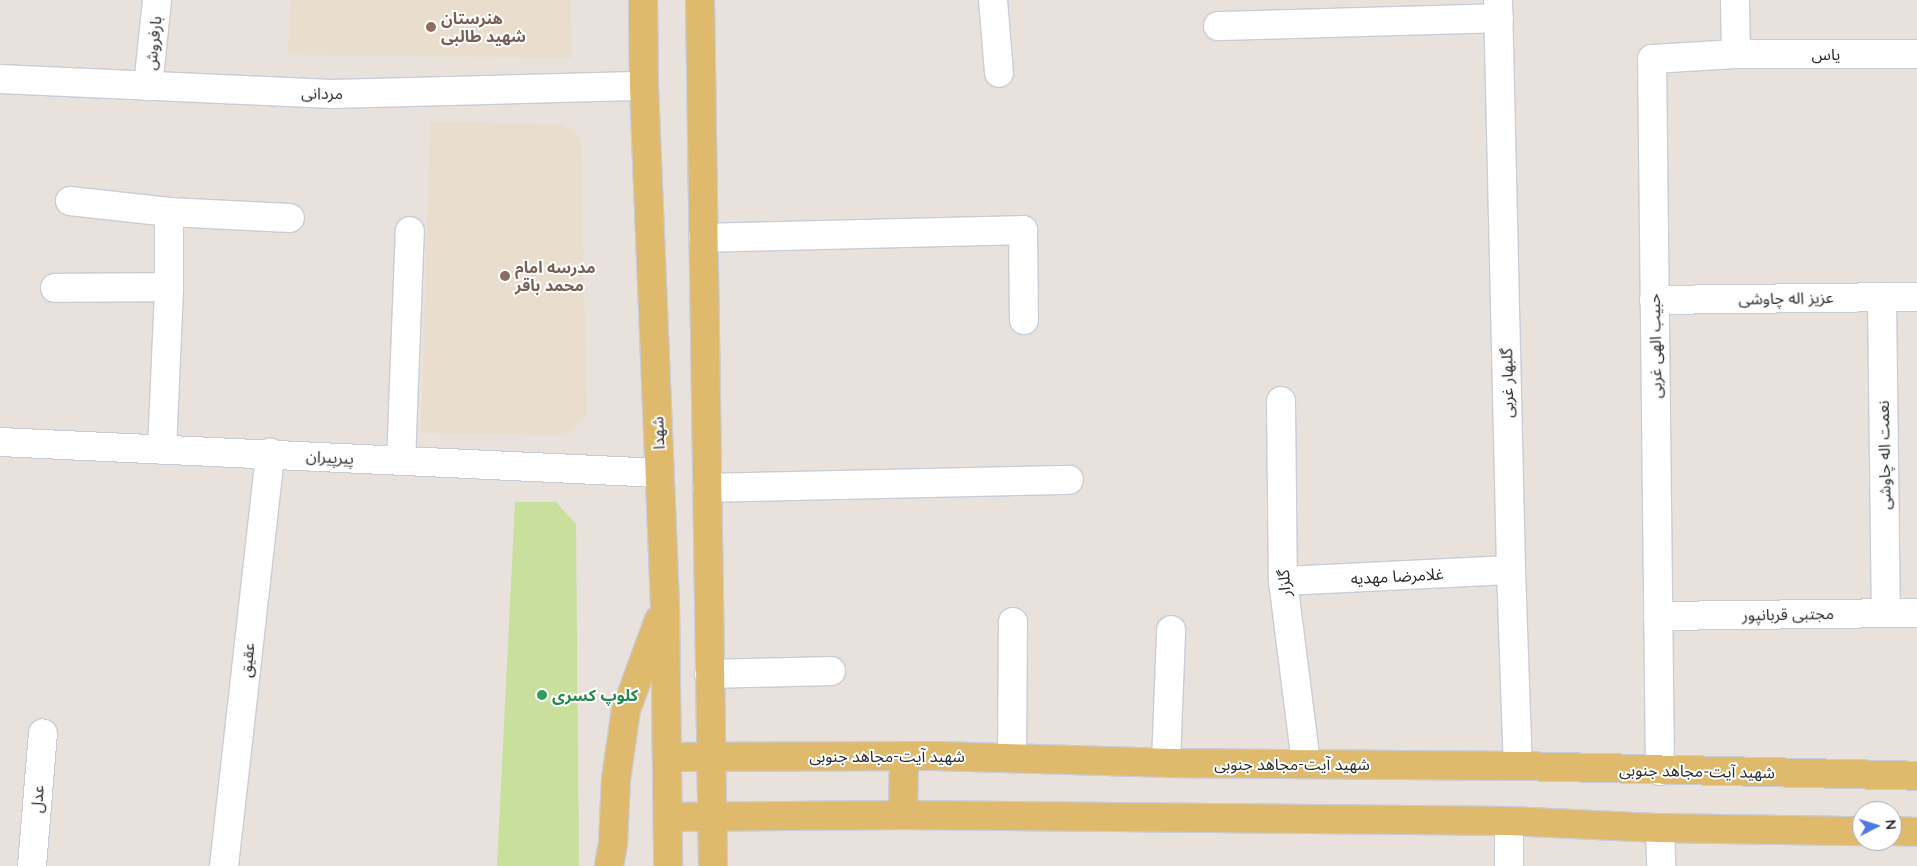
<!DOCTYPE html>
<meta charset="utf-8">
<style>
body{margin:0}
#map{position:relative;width:1917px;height:866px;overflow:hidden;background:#e9e2dc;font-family:Quicksand,"Noto Sans Arabic",sans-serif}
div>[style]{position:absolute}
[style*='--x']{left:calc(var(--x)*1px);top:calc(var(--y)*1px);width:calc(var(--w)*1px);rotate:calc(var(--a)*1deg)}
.education>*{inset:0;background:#e9decd}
.pitch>*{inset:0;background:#c9e09c}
.roads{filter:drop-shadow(1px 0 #c8ccd5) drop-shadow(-1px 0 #c8ccd5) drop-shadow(0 1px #c8ccd5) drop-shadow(0 -1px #c8ccd5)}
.minor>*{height:28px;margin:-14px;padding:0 14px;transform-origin:14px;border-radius:14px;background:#fff}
.major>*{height:28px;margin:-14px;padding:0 14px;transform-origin:14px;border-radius:14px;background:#dfba6c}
.dots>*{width:14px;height:14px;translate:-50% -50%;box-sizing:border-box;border:2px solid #fff;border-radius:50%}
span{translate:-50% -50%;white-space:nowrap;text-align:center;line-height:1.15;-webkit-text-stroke:4px #fff;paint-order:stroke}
.education-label{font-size:16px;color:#785e54;font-weight:700}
.left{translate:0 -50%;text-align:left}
.street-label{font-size:16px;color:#292929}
.leisure-label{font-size:16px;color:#27864d;font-weight:700}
.north{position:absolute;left:1852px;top:801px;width:50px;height:50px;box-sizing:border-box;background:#fff;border:1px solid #a9a9a9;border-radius:50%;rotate:85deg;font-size:14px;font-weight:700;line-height:20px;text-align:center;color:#292929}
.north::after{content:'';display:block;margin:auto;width:18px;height:22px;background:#4f78e3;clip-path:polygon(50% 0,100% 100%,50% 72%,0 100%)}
</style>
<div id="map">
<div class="education">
<i style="clip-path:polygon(291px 0,571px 0,572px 58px,288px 55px)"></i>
<i style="clip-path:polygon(430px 122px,562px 124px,581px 138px,587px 414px,565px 436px,421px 433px)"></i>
</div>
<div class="pitch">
<i style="clip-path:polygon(515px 502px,556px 502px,576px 524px,579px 866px,497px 866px)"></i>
</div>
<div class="roads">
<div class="minor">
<i style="--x:993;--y:0;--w:73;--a:85.3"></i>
<i style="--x:1498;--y:0;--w:570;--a:88.69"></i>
<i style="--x:1511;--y:570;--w:196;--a:88"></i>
<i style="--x:1218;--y:26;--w:281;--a:-1.6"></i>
<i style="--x:1736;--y:54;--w:181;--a:0"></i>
<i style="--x:0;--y:79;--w:332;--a:2.6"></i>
<i style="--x:332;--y:94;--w:312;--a:-1.5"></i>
<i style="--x:148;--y:86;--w:86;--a:-84"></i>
<i style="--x:70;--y:201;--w:100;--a:6.3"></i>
<i style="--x:169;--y:212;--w:121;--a:2.8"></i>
<i style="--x:703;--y:238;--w:320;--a:-1.4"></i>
<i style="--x:1023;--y:230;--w:90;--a:89.4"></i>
<i style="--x:55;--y:288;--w:114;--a:-0.5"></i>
<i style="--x:1882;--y:297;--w:316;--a:89.3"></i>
<i style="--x:1654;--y:300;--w:263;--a:-0.7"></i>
<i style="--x:1281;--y:401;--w:180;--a:89.4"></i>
<i style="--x:1283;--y:581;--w:184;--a:82.8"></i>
<i style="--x:0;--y:442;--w:660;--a:2.69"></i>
<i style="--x:162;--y:450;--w:163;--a:-87.5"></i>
<i style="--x:169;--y:287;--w:75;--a:-90"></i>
<i style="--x:401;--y:461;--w:230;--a:-87.8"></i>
<i style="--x:707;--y:488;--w:362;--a:-1.3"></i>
<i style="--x:1283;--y:581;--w:228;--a:-2.8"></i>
<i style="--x:1658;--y:616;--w:259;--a:-0.7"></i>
<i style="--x:709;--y:674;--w:122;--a:-1.4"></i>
<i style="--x:1012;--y:757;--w:135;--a:-89.6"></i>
<i style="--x:1166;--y:763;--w:133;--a:-87.8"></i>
<i style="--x:1660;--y:771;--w:712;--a:-90.64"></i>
<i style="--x:1652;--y:59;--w:84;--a:-3.4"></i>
<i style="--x:1736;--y:54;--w:54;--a:-91.1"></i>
<i style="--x:1509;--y:821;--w:45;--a:90"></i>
<i style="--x:1660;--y:828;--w:38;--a:88"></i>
<i style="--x:32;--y:866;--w:133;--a:-85.3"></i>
<i style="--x:224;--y:866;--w:416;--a:-83.6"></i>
</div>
<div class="major">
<i style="--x:643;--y:0;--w:86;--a:89.3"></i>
<i style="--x:644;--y:86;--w:519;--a:87.68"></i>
<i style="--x:665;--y:605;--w:261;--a:89.3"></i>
<i style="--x:700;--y:0;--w:866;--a:89.14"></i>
<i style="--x:667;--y:757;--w:269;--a:-0.2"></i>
<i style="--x:936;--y:756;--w:230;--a:1.7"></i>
<i style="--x:1166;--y:763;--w:352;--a:0.5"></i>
<i style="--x:1518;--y:766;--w:399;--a:1.4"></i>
<i style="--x:903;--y:815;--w:59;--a:-89"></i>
<i style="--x:668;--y:817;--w:235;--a:-0.5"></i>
<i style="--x:903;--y:815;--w:606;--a:0.57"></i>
<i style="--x:1509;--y:821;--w:151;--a:2.7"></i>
<i style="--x:1660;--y:828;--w:202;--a:0.9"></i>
<i style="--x:1892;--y:831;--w:25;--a:2"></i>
<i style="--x:609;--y:866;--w:23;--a:-80"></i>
<i style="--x:613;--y:843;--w:64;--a:-87.3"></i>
<i style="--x:616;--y:779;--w:70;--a:-81.8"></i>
<i style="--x:626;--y:710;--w:96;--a:-69.9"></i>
</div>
</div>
<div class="dots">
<i style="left:431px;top:27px;background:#8d6e63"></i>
<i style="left:505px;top:276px;background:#8d6e63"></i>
<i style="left:542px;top:695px;background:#2e9e5b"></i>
</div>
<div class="education-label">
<span class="left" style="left:441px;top:27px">هنرستان<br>شهید طالبی</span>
<span class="left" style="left:515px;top:276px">مدرسه امام<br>محمد باقر</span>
</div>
<div class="street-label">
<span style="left:153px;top:43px;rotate:-84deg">بارفروش</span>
<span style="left:1826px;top:54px">یاس</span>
<span style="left:322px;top:93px;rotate:1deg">مردانی</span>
<span style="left:1786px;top:298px;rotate:-1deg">عزیز اله چاوشی</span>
<span style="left:1655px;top:346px;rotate:-91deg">حبیب الهی غربی</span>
<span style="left:1507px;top:383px;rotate:-91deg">گلبهار غربی</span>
<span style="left:658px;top:433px;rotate:-92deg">شهدا</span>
<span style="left:1884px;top:455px;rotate:-91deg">نعمت اله چاوشی</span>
<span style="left:330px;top:457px;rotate:3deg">پیرپیران</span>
<span style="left:1397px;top:576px;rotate:-3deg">غلامرضا مهدیه</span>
<span style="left:1284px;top:583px;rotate:-94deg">گلزار</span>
<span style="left:1788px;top:614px;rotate:-1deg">مجتبی قربانپور</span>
<span style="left:247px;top:660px;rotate:-84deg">عقیق</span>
<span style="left:887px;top:756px">شهید آیت-مجاهد جنوبی</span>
<span style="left:1292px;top:764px">شهید آیت-مجاهد جنوبی</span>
<span style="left:1697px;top:771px;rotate:1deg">شهید آیت-مجاهد جنوبی</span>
<span style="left:37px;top:799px;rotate:-85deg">عدل</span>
</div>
<div class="leisure-label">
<span class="left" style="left:552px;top:695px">کلوپ کسری</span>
</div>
<div class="north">N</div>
</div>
